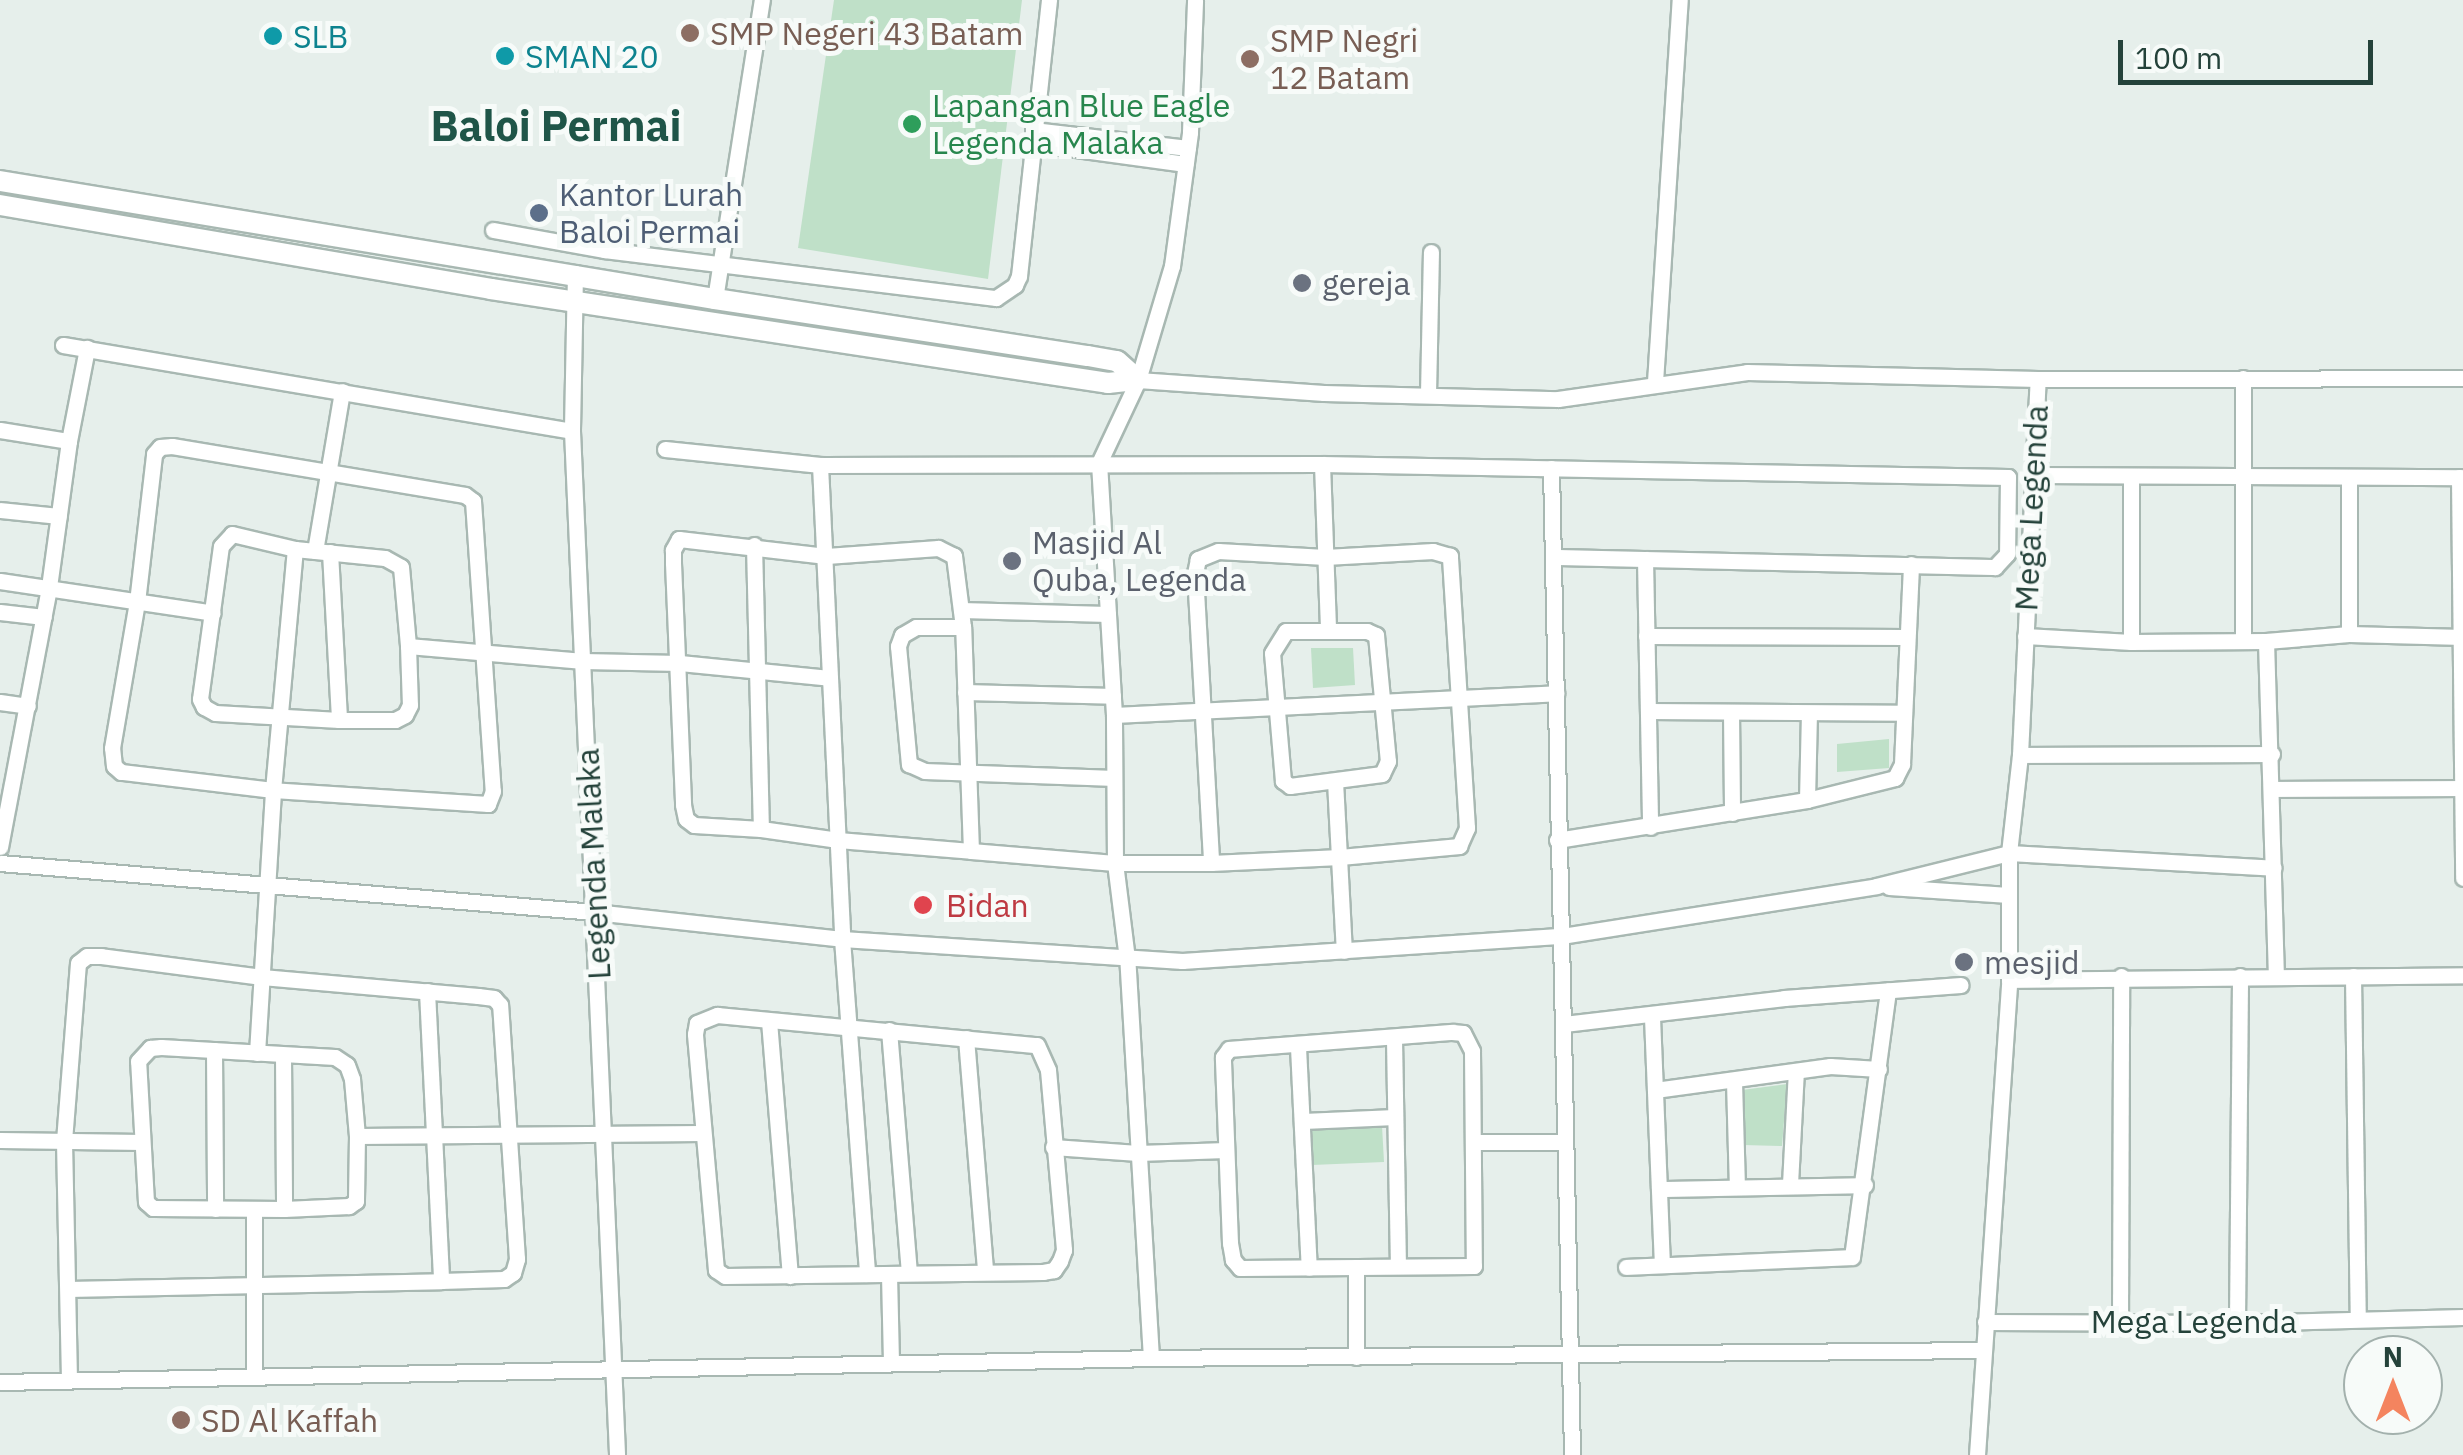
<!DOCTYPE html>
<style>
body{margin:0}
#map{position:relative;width:2463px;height:1455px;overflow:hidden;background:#e6efeb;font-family:"IBM Plex Sans",sans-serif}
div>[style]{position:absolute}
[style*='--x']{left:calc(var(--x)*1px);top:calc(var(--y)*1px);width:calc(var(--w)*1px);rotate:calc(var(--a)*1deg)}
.green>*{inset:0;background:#bfe0c8}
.roads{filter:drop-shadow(2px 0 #a8b8b2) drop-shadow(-2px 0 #a8b8b2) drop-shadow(0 2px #a8b8b2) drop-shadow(0 -2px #a8b8b2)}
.minor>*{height:15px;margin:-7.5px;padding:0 7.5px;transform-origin:7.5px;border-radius:7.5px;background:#fff}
.tertiary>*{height:20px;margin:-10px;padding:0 10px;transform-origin:10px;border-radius:10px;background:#fff}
.dots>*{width:28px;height:28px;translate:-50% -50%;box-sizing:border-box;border:5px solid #f7fbf9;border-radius:50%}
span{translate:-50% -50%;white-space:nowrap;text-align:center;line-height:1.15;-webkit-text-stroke:10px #f7fbf9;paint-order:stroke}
.education-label{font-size:32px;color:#785e54}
.left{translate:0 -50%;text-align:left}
.culture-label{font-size:32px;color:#0d838f}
.leisure-label{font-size:32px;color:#27864d}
.service-label{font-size:32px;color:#4e5e75}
.worship-label{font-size:32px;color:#5b616d}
.street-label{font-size:32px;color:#24423a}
.health-label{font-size:32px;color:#be3a42}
.district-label{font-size:42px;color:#1f5548;font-weight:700}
.north{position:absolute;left:2343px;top:1335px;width:100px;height:100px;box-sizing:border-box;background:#f7fbf9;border:2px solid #a3b1ad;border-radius:50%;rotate:0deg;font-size:28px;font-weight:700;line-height:40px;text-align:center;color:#24423a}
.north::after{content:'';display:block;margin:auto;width:35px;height:45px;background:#f4845f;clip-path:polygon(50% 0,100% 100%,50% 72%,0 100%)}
.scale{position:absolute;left:2118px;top:40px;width:255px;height:45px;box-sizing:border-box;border:5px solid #24423a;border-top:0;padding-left:12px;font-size:30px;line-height:35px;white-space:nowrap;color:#24423a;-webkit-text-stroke:8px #f7fbf9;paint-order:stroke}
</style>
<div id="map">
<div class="green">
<i style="clip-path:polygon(834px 0,1022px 0,988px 279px,798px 248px)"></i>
<i style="clip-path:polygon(1311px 648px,1353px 648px,1355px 685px,1313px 688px)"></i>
<i style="clip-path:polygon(1889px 739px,1889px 768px,1837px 772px,1837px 744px)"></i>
<i style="clip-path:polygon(1787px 1084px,1782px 1146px,1743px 1145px,1742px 1090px)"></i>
<i style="clip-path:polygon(1382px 1126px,1384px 1162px,1312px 1165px,1311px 1129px)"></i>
</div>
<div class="roads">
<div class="minor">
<i style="--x:1033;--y:130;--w:156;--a:6.6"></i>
<i style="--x:1032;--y:143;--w:155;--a:7.8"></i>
<i style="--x:493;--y:230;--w:113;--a:10.2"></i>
<i style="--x:604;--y:250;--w:395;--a:7"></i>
<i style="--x:996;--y:298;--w:23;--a:-34"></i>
<i style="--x:1015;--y:285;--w:10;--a:-66"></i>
<i style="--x:1019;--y:276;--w:278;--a:-83.8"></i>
<i style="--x:575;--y:273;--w:158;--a:91.1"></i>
<i style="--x:572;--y:431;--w:1025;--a:87.48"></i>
<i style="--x:715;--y:299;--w:303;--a:-81.1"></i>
<i style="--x:63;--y:345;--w:516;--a:9.59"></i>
<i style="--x:1138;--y:380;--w:186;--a:4"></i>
<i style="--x:1324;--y:393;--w:234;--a:1.5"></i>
<i style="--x:1558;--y:399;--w:191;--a:-8.1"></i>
<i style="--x:1747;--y:372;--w:291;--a:1.4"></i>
<i style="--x:2038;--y:379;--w:425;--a:-0.1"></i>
<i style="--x:1655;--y:382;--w:383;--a:-86.3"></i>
<i style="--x:1428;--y:394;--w:142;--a:-88.8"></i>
<i style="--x:0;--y:430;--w:70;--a:9.1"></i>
<i style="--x:172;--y:446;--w:297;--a:9.5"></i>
<i style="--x:465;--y:495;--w:10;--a:37"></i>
<i style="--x:473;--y:501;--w:291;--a:86.1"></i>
<i style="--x:493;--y:791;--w:14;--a:111"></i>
<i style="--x:488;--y:804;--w:215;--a:-176.3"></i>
<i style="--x:273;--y:790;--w:153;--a:-173.2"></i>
<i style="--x:121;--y:772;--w:9;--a:-139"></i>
<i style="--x:114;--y:766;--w:18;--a:-96"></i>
<i style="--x:112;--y:748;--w:148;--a:-80.3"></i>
<i style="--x:137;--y:602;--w:149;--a:-83.4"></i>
<i style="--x:154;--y:454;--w:9;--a:-49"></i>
<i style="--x:160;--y:447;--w:12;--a:-5"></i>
<i style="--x:665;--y:449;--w:156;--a:5.9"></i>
<i style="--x:820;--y:465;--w:502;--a:-0.11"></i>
<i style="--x:1322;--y:464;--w:686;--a:1.09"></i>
<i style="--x:2008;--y:477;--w:77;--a:90.7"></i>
<i style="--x:2007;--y:554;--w:18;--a:133"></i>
<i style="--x:1995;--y:567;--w:441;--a:-178.7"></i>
<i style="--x:1322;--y:464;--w:166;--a:87.9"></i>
<i style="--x:820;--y:465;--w:475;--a:87.3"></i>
<i style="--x:842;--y:939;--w:336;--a:85.7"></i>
<i style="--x:1551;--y:468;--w:987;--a:88.78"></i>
<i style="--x:2035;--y:475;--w:428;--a:0.3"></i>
<i style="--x:2131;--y:477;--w:165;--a:90"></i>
<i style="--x:2349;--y:477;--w:157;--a:90"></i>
<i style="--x:2459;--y:477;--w:401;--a:89.4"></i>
<i style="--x:0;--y:510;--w:59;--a:5.8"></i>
<i style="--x:232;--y:534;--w:65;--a:13.4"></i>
<i style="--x:295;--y:549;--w:90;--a:5.7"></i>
<i style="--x:385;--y:558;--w:18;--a:29"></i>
<i style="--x:401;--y:567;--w:79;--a:84.9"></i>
<i style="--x:408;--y:646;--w:59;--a:88.1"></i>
<i style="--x:410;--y:705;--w:11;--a:117"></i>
<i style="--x:405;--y:715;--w:11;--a:153"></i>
<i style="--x:395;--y:720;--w:56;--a:180"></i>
<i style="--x:339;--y:720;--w:124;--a:-176.8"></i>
<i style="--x:215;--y:713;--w:13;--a:-151"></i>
<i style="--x:204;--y:707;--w:9;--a:-117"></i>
<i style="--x:200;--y:699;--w:154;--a:-82.2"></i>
<i style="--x:221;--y:546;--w:16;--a:-47"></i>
<i style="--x:754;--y:545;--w:284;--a:88.6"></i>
<i style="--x:315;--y:551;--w:162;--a:-80.4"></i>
<i style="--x:330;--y:552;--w:168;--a:86.9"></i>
<i style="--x:1645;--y:559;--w:268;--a:88.9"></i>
<i style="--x:0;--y:581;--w:215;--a:8.5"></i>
<i style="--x:961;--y:610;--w:147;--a:1.6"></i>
<i style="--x:0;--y:612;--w:44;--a:6.5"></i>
<i style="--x:963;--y:627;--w:47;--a:180"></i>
<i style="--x:916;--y:627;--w:16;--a:150"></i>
<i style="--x:902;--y:635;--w:12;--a:110"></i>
<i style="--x:898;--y:646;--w:119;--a:84.7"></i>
<i style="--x:909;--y:764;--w:17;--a:24"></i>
<i style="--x:925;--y:771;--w:189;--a:2.1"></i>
<i style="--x:1286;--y:631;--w:81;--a:0"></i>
<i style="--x:1367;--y:631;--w:10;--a:24"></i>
<i style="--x:1376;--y:635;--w:127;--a:84.6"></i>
<i style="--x:1388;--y:761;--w:14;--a:115"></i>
<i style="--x:1382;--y:774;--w:93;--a:172.6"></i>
<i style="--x:1290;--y:786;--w:9;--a:-144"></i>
<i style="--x:1283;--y:781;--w:128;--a:-94.9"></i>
<i style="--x:1272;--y:653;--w:26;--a:-58"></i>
<i style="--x:1646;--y:636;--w:259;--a:0.2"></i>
<i style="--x:2025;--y:636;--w:106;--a:3.2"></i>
<i style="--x:2131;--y:642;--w:135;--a:-0.4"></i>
<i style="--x:2266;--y:641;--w:83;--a:-4.8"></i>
<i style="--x:2349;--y:634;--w:114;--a:1.5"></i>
<i style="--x:2243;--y:640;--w:262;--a:-90"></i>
<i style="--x:2266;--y:641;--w:335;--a:88.3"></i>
<i style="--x:408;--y:646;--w:176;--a:4.9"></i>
<i style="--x:583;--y:661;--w:97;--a:1.2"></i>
<i style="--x:680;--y:663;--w:150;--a:5.7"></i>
<i style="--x:965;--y:692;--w:148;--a:1.5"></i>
<i style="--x:0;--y:702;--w:28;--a:8"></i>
<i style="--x:1648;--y:711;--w:255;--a:0.4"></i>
<i style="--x:1731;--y:712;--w:101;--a:89.4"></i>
<i style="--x:1114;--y:715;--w:443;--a:-2.8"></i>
<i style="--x:2020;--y:755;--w:252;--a:-0.2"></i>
<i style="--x:1335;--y:781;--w:170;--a:87"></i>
<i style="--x:2272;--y:789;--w:187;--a:-0.3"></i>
<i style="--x:1807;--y:800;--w:86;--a:-88.7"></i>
<i style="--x:1557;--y:840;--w:253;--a:-9.1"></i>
<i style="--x:1807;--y:800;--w:91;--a:-14"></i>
<i style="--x:1895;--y:778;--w:16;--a:-63"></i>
<i style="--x:1902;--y:764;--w:200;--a:-87.4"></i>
<i style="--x:0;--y:847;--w:265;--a:-79.3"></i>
<i style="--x:49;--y:587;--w:147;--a:-82.2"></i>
<i style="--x:69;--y:441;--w:95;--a:-79"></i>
<i style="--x:971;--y:851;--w:224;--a:-92"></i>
<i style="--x:963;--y:627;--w:72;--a:-97.2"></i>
<i style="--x:954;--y:556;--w:18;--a:-153"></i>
<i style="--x:938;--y:548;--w:112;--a:175.9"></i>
<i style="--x:826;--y:556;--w:148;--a:-173.4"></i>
<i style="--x:679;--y:539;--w:13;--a:119"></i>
<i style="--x:673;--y:550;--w:13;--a:90"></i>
<i style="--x:673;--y:563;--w:242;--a:87.6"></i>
<i style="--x:683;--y:805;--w:14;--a:78"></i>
<i style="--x:686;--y:819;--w:10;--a:37"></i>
<i style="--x:694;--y:825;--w:67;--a:3.4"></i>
<i style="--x:761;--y:829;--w:78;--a:8.1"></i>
<i style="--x:838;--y:840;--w:133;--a:4.7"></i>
<i style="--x:971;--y:851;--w:144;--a:4.8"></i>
<i style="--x:1115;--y:863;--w:96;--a:0"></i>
<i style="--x:1211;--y:863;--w:129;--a:-2.7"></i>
<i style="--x:1340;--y:857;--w:120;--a:-5.3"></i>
<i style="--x:1459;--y:846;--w:20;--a:-66"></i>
<i style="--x:1467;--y:828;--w:273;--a:-93.6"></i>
<i style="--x:1450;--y:556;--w:18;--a:-164"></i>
<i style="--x:1433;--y:551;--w:108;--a:176.8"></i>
<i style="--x:1325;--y:557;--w:107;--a:-176.8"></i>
<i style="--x:1218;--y:551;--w:22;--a:158"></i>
<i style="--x:1198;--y:559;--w:14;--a:102"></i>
<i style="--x:1195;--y:573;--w:290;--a:86.8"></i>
<i style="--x:0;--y:863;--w:597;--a:4.71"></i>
<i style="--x:595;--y:912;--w:248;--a:6.2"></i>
<i style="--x:842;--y:939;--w:341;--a:3.7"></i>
<i style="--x:1182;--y:961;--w:381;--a:-3.8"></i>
<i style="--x:1562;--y:936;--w:318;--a:-9"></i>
<i style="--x:1876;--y:886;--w:137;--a:-13.9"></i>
<i style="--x:2009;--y:853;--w:265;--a:3.2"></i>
<i style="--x:1889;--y:887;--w:120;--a:3.8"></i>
<i style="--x:2353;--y:976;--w:343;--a:89.2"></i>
<i style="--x:2009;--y:980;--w:454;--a:-0.6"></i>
<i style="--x:427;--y:991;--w:290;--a:87.2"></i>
<i style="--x:717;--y:1015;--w:321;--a:5.4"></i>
<i style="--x:1037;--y:1045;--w:27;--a:66"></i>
<i style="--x:1048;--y:1070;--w:181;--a:84.9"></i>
<i style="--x:1064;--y:1250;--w:12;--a:110"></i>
<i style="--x:1060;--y:1261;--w:11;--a:124"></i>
<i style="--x:1054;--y:1270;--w:11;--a:170"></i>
<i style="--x:1043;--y:1272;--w:318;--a:179.3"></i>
<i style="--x:725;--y:1276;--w:11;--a:-146"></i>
<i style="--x:716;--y:1270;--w:237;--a:-95.1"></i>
<i style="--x:695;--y:1034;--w:11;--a:-80"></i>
<i style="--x:697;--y:1023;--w:22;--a:-22"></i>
<i style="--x:1652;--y:1017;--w:248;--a:87.7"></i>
<i style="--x:769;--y:1021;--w:256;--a:85.3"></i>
<i style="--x:1564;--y:1024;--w:222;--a:-6.7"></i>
<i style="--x:1784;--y:998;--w:177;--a:-4.2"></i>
<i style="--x:889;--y:1030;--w:243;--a:85.3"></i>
<i style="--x:1452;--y:1032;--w:11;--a:5"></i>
<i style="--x:1463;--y:1033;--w:20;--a:63"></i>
<i style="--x:1472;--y:1051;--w:215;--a:89.5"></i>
<i style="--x:1474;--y:1266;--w:234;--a:179.5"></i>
<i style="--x:1240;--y:1268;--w:11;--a:-131"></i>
<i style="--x:1233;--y:1260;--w:17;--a:-100"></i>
<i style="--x:1230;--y:1243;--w:186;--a:-92.2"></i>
<i style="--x:1223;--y:1057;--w:10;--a:-53"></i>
<i style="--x:1229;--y:1049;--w:224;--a:-4.4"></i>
<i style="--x:966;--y:1038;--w:233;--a:85.3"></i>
<i style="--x:1394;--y:1039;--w:227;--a:89"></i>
<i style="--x:161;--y:1047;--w:174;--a:3.3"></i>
<i style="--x:335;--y:1057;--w:14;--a:34"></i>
<i style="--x:347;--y:1065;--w:15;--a:70"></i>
<i style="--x:352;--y:1079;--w:57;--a:85"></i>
<i style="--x:357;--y:1136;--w:65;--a:90.9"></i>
<i style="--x:356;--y:1201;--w:9;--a:144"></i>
<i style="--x:349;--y:1206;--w:65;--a:177.4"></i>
<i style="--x:284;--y:1209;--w:131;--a:-179.6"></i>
<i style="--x:153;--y:1208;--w:9;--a:-139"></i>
<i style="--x:146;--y:1202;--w:141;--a:-93.2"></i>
<i style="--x:138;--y:1061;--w:18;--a:-47"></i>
<i style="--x:150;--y:1048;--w:11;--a:-5"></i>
<i style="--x:1298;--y:1047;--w:221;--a:87.2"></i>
<i style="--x:214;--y:1050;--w:159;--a:89.6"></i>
<i style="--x:257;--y:1053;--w:263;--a:-86.5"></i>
<i style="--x:273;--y:790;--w:242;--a:-84.8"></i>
<i style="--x:283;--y:1055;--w:154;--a:89.6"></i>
<i style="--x:1734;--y:1081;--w:105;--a:88.4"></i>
<i style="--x:1655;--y:1090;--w:177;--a:-7.8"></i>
<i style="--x:1830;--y:1066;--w:49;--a:3.5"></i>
<i style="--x:1303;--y:1121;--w:92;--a:-2.5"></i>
<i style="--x:357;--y:1136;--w:345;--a:-0.5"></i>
<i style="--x:0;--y:1140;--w:142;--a:0.8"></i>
<i style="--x:1473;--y:1142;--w:92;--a:0"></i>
<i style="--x:1053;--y:1147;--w:85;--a:4"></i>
<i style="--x:1138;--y:1153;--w:88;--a:-2"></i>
<i style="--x:1790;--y:1184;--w:113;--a:-87"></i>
<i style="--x:1659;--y:1189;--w:206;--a:-1.1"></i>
<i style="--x:1356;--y:1267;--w:90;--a:90"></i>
<i style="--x:1626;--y:1267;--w:226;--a:-2.5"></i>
<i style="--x:1852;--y:1257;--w:269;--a:-82.3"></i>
<i style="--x:889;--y:1274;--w:89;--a:88.7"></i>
<i style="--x:68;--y:1289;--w:373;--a:-1.2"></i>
<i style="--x:441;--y:1281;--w:63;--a:-1.8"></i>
<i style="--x:504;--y:1279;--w:11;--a:-34"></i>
<i style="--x:513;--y:1273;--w:15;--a:-74"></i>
<i style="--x:517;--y:1259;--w:255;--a:-93.8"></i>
<i style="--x:500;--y:1005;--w:9;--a:-131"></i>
<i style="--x:494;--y:998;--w:16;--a:-173"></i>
<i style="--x:478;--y:996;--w:217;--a:-175"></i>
<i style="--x:262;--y:977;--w:162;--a:-172.6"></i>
<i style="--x:101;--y:956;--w:14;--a:180"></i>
<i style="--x:87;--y:956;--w:11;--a:142"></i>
<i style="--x:78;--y:963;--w:179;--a:94.5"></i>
<i style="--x:64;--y:1141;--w:237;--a:88.8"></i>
<i style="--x:1985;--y:1322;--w:252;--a:0.2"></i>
<i style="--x:2237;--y:1323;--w:226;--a:-1.5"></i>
<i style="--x:2120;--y:1322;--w:346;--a:-89.8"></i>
<i style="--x:2237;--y:1323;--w:347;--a:-89.5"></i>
<i style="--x:1151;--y:1358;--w:400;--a:-93.4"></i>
<i style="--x:1127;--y:959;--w:97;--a:-97.1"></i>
<i style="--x:1115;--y:863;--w:148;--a:-90.4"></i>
<i style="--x:1114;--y:715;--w:252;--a:-93.4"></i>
<i style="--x:1099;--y:463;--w:92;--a:-64.8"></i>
<i style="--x:1138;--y:380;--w:119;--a:-73.4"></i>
<i style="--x:1172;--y:266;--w:135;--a:-82.3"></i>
<i style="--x:1190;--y:132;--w:132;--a:-87.8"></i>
<i style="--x:254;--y:1377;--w:168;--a:-90"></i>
<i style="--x:0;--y:1382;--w:1151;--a:-1.19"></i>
<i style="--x:1151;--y:1358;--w:832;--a:-0.55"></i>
<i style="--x:1977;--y:1455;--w:476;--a:-86.1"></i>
<i style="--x:2009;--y:980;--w:127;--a:-90"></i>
<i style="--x:2009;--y:853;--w:99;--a:-83.6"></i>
<i style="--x:2020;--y:755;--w:376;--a:-87.3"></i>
</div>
<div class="tertiary">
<i style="--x:0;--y:181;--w:725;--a:9.37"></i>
<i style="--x:715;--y:299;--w:377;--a:8.7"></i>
<i style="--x:1088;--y:356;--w:29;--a:10"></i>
<i style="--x:1117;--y:361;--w:28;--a:42"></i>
<i style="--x:0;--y:205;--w:498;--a:9.7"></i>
<i style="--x:491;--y:289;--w:624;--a:8.66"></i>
<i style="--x:1108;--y:383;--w:30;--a:-6"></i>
</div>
</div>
<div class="dots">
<i style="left:690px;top:33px;background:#8d6e63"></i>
<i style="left:273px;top:36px;background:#0f9aa8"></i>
<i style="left:505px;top:56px;background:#0f9aa8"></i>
<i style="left:1250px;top:59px;background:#8d6e63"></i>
<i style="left:912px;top:124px;background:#2e9e5b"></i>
<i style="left:539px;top:213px;background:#5c6f8a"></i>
<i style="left:1302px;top:283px;background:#6b7280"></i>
<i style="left:1012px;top:561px;background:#6b7280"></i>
<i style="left:923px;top:905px;background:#e0444e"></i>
<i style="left:1964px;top:962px;background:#6b7280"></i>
<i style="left:181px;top:1420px;background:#8d6e63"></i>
</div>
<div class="education-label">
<span class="left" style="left:710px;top:33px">SMP Negeri 43 Batam</span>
<span class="left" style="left:1270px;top:59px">SMP Negri<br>12 Batam</span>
<span class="left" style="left:201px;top:1420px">SD Al Kaffah</span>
</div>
<div class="culture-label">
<span class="left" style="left:293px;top:36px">SLB</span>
<span class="left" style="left:525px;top:56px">SMAN 20</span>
</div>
<div class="leisure-label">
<span class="left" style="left:932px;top:124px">Lapangan Blue Eagle<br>Legenda Malaka</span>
</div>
<div class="service-label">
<span class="left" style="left:559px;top:213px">Kantor Lurah<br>Baloi Permai</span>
</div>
<div class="worship-label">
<span class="left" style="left:1322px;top:283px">gereja</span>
<span class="left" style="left:1032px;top:561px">Masjid Al<br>Quba, Legenda</span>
<span class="left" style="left:1984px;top:962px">mesjid</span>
</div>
<div class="street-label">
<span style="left:2031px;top:508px;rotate:-87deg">Mega Legenda</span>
<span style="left:593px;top:864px;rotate:-93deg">Legenda Malaka</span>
<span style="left:2194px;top:1321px">Mega Legenda</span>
</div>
<div class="health-label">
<span class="left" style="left:946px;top:905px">Bidan</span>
</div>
<div class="district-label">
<span style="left:556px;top:126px">Baloi Permai</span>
</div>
<div class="north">N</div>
<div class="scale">100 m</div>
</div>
